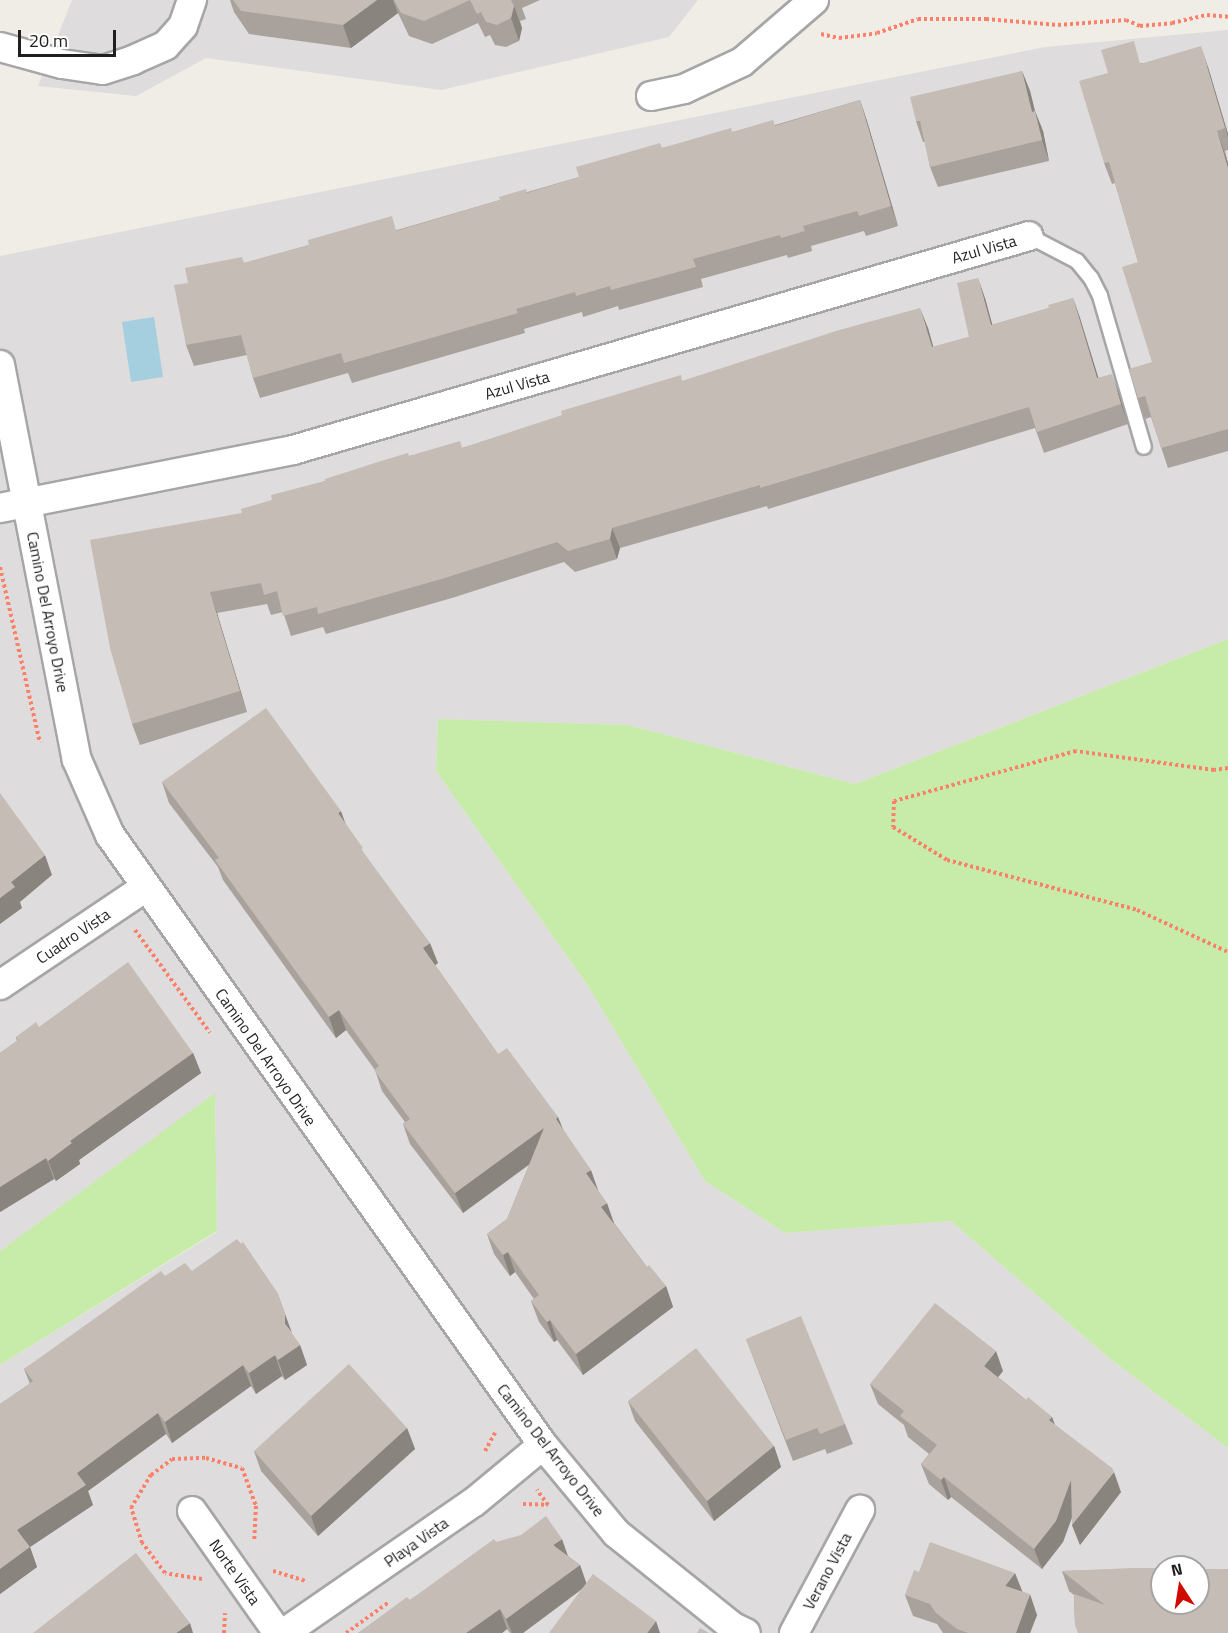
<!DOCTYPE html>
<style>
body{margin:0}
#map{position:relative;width:1228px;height:1633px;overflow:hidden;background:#f0ede6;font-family:"Titillium Web",sans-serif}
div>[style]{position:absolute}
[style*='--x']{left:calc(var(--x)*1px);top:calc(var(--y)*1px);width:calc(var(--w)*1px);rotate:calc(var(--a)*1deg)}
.residential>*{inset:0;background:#dedcdc}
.grass>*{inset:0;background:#c7ecaa}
.water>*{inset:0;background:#a5cfdf}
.path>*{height:4px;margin-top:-2px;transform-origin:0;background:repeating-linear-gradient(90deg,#fd8169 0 3px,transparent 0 6px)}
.roads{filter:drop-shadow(2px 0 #a6a6a6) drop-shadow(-2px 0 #a6a6a6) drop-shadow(0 2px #a6a6a6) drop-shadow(0 -2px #a6a6a6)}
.lane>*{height:14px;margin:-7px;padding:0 7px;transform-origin:7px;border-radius:7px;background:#fff}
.street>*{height:28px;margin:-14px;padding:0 14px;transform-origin:14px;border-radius:14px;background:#fff}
.wall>*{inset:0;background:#a9a29c}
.shaded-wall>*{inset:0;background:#8a847f}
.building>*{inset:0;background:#c5bcb5}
span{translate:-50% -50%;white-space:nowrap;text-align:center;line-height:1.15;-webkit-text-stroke:4.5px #fff;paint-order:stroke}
.street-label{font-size:16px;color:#1f1f1f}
.north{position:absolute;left:1150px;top:1555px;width:60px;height:60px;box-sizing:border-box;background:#fff;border:2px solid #a5a5a5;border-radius:50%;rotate:348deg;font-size:16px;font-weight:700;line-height:24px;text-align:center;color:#1f1f1f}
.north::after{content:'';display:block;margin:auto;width:21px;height:27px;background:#cf0b00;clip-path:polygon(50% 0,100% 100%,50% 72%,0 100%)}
.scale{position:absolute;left:18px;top:30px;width:98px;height:27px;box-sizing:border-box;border:3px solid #1f1f1f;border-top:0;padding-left:8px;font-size:18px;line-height:21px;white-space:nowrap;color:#1f1f1f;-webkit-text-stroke:4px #fff;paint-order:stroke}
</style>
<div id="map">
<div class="residential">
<i style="clip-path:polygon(72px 0,698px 0,669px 37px,441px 90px,206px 58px,136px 96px,38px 86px)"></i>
<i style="clip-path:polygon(evenodd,1228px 30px,1228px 639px,855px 784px,628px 725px,438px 719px,436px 771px,588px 986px,705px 1181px,785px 1233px,951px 1221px,1109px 1358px,1228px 1448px,1228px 1633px,0 1633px,0 1365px,217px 1232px,215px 1094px,0 1251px,0 256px,1045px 47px,1228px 30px,1162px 1567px,1198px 1567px,1198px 1603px,1162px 1603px,1162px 1567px)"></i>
</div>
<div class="grass">
<i style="clip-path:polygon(1228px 639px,1228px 1448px,1109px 1358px,951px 1221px,785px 1233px,705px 1181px,588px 986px,436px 771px,438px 719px,628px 725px,855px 784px)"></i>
<i style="clip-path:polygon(215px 1093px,217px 1231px,0 1365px,0 1251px)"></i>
</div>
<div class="water">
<i style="clip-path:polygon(154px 317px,163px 377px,131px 382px,122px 322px)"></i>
</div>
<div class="path">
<i style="--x:821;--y:34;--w:18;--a:13"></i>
<i style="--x:839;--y:38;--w:38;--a:-7"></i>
<i style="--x:877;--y:33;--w:43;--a:-18.9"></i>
<i style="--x:918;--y:19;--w:68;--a:0"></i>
<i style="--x:986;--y:19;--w:72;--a:4.8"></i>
<i style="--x:1058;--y:25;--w:68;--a:-4.2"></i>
<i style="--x:1126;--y:20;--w:15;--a:23"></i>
<i style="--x:1140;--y:26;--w:32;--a:-5"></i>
<i style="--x:1172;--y:23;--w:36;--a:-13"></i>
<i style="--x:1207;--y:15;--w:21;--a:5"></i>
<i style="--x:0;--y:567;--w:180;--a:77.2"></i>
<i style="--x:1228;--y:768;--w:14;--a:172"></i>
<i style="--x:1214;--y:770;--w:139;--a:-172.2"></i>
<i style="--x:1076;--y:751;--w:189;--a:164.6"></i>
<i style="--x:894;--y:801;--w:26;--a:92"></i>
<i style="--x:893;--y:827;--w:63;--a:31.4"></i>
<i style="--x:947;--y:860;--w:196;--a:14.7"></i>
<i style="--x:1137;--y:910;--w:100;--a:24.8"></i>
<i style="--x:135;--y:930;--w:127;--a:53.9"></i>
<i style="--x:485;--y:1451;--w:21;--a:-61"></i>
<i style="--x:523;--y:1504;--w:25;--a:2"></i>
<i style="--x:548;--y:1505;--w:19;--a:-126"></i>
<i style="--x:273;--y:1571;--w:34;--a:17"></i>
<i style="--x:202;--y:1579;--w:37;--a:-171"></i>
<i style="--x:165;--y:1573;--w:38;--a:-127"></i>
<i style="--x:142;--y:1543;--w:37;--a:-107"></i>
<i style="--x:131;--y:1508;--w:39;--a:-59"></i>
<i style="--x:151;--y:1475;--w:26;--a:-37"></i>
<i style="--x:172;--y:1459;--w:34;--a:-2"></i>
<i style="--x:206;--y:1458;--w:37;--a:16"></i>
<i style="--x:242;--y:1468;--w:40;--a:69.8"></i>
<i style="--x:256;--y:1506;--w:35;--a:93"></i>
<i style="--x:224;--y:1633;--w:20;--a:-87"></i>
<i style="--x:346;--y:1633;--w:53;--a:-35.8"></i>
</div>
<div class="roads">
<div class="lane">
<i style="--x:1029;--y:236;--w:54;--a:27.5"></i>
<i style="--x:1077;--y:261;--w:22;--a:51"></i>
<i style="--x:1091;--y:278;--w:20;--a:63"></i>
<i style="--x:1100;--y:296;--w:157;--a:73.8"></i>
</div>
<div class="street">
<i style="--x:0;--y:47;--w:64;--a:15.3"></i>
<i style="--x:62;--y:64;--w:41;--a:8.3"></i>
<i style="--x:103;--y:70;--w:32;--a:-18"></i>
<i style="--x:133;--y:60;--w:36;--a:-24"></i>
<i style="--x:166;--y:45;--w:25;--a:-48"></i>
<i style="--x:183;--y:26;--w:28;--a:-71"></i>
<i style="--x:651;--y:96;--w:34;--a:-12"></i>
<i style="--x:684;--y:89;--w:64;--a:-25"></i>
<i style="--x:742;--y:62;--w:95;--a:-40.7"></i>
<i style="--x:0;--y:365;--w:402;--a:79"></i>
<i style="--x:77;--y:760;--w:82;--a:66.3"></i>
<i style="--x:110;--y:835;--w:748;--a:54.63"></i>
<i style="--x:543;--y:1445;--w:114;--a:50.3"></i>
<i style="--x:616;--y:1533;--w:150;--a:38.8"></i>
<i style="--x:733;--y:1627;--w:14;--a:25"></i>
<i style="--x:0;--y:508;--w:299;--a:-11.2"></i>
<i style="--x:293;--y:450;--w:766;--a:-16.21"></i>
<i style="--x:0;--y:985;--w:176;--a:-33.9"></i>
<i style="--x:192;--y:1511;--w:149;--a:54.8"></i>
<i style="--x:284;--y:1633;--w:231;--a:-34.6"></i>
<i style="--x:474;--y:1502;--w:89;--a:-39.6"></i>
<i style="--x:794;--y:1633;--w:140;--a:-61.8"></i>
</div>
</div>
<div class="wall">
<i style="clip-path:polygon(230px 0,540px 0,522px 8px,526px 19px,520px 21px,522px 28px,519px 41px,506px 47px,495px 45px,490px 35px,485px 37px,478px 23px,432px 44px,409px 36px,398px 13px,351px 48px,249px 34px,234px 12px)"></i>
<i style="clip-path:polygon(1142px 63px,1208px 67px,1228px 134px,1228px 150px,1225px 151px,1228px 163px,1228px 451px,1168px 468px,1151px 417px,1145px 419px,1138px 398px,1152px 362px,1138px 262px,1115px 183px,1112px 184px,1104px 163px,1108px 73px)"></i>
<i style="clip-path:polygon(1022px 71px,1030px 91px,1035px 111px,1043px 131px,1049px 161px,938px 187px,930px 167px,925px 142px,923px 142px,916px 121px)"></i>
<i style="clip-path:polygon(860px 100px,867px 121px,898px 226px,866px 236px,864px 231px,811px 246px,812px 251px,788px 258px,787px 255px,701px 279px,703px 287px,619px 310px,618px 306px,583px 317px,582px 312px,524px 329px,525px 333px,352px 383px,348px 373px,260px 398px,253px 378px,247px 355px,194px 366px,186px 345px,188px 283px,244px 263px,309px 245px,397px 230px,579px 177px,662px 148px,732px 132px,775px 125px)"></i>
<i style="clip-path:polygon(985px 298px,992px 325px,1049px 308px,1073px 298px,1080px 318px,1098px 378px,1119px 394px,1128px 424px,1044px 453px,1035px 428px,768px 509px,767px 506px,620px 548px,617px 559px,575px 572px,564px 562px,452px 598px,326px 634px,323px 627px,291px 636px,283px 612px,271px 615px,267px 604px,217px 613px,247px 712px,140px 745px,132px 724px,242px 513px,272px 500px,325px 481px,409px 456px,462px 448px,683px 381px,928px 328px,933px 347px,969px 337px)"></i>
<i style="clip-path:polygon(162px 782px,345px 823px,366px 857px,438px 963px,435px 965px,498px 1054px,558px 1117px,563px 1129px,598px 1190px,614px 1223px,647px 1267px,666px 1286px,673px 1307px,583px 1375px,557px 1340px,554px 1342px,539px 1322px,531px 1301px,534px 1299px,515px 1272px,510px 1276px,494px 1254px,487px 1234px,507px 1219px,529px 1165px,463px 1213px,410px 1144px,403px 1124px,405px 1122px,382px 1091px,375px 1070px,346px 1030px,336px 1038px,223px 880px,218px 867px,169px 803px)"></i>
<i style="clip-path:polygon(39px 1027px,193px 1053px,201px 1073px,79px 1160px,80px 1164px,56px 1181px,54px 1179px,0 1212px,0 1053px,17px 1041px,16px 1037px)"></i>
<i style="clip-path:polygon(192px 1271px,292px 1334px,300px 1345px,307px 1365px,285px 1380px,282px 1376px,256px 1394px,251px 1386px,172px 1443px,166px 1434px,88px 1491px,93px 1505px,30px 1547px,37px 1567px,0 1594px,0 1404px,30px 1384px,24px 1369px,165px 1276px)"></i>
<i style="clip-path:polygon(746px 1339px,845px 1424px,853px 1444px,827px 1454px,825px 1449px,793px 1461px)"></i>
<i style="clip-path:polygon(1003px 1371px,998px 1377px,1026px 1400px,1052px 1417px,1055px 1425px,1121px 1492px,1080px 1545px,1072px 1525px,1072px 1518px,1063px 1542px,1042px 1569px,951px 1497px,948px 1500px,929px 1484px,921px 1464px,929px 1454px,908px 1437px,904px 1425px,878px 1404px,870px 1384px)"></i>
<i style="clip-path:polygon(628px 1401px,774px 1446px,781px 1467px,714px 1521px,635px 1421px)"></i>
<i style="clip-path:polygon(407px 1428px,415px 1449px,318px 1536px,261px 1471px,254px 1451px)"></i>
<i style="clip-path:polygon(496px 1542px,568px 1556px,580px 1565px,586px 1583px,581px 1590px,523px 1633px,510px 1633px,507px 1629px,502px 1633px,358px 1633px,410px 1600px)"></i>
<i style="clip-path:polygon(1162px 1568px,1075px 1625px,1074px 1595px,1069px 1591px,1062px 1571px)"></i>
<i style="clip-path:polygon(919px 1572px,1022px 1592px,1037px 1615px,1030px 1633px,943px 1633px,937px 1624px,913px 1616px,905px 1595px)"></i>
</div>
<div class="shaded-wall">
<i style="clip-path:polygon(377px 0,393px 0,398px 13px,351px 48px,343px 25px)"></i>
<i style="clip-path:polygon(514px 6px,522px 28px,519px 41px,511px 18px)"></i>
<i style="clip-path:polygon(1201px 46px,1208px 67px,1228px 134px,1228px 137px)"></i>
<i style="clip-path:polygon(1022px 71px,1030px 91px,1040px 132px,1032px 112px)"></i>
<i style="clip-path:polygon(860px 100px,867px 121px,898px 226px,891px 206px)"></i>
<i style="clip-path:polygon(1035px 111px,1043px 131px,1049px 161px,1042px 140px)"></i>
<i style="clip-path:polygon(1217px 131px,1228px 163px,1228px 168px)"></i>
<i style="clip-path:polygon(978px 278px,985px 298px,998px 345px,991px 325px)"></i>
<i style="clip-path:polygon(1073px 298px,1080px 318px,1105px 399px,1097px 378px)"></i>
<i style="clip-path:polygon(920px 308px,928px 328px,939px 367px,932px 347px)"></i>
<i style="clip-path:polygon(1112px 374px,1119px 394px,1128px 424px,1121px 404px)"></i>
<i style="clip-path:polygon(612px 528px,620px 548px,617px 559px,610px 539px)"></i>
<i style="clip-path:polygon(210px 592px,217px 613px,247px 712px,240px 691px)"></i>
<i style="clip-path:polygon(341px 811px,348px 831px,338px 813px)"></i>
<i style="clip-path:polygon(45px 855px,52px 875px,20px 902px,22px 908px,0 924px,0 898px,11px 882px)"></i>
<i style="clip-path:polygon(430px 943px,438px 963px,430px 969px,423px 948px)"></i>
<i style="clip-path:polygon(339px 1010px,346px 1030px,336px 1038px,329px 1017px)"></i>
<i style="clip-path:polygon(193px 1053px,201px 1073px,79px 1160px,80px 1164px,56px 1181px,48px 1161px,70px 1141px)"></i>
<i style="clip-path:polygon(558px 1117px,566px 1138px,556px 1119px)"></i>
<i style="clip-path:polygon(544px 1128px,551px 1148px,463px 1213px,455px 1193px)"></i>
<i style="clip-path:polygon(46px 1158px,54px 1179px,0 1212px,0 1187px)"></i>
<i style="clip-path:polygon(591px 1170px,598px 1190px,593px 1194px,586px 1173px)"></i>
<i style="clip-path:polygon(607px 1203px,614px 1223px,608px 1227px,601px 1207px)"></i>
<i style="clip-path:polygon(508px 1252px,515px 1272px,510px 1276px,503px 1255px)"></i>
<i style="clip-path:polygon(666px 1286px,673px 1307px,583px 1375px,576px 1354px)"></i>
<i style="clip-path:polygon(277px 1292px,292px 1333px,285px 1324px)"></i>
<i style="clip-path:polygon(550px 1320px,557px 1340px,554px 1342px,547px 1322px)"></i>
<i style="clip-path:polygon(300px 1345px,307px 1365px,285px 1380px,278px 1360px)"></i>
<i style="clip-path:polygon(996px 1351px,1003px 1371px,991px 1386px,984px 1366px)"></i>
<i style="clip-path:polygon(275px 1355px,282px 1376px,256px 1394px,249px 1373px)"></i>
<i style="clip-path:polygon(243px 1365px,251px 1386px,172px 1443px,165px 1422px)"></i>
<i style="clip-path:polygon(158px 1413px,166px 1434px,88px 1491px,93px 1505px,30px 1547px,37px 1567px,0 1594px,0 1569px,17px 1530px,77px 1473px)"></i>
<i style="clip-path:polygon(1052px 1417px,1059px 1437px,1049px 1420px)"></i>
<i style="clip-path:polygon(407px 1428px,415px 1449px,318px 1536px,311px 1516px)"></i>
<i style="clip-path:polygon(774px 1446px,781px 1467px,714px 1521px,707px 1501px)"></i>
<i style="clip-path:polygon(1114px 1472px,1121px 1492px,1080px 1545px,1072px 1525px)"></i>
<i style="clip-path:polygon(944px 1477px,951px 1497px,948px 1500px,941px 1480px)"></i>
<i style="clip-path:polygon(1071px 1480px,1078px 1500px,1063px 1542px,1042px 1569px,1034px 1549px)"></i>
<i style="clip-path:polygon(562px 1539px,569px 1559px,553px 1545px)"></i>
<i style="clip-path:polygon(580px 1565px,587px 1585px,523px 1633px,512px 1633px,506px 1619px)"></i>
<i style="clip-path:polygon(1015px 1573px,1023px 1593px,1005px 1586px)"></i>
<i style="clip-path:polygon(1030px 1594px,1037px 1615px,1030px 1633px,1016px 1633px)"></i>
<i style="clip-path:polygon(500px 1609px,507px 1629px,502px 1633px,466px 1633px)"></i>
<i style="clip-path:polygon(656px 1621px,660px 1633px,647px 1633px)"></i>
<i style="clip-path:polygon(190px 1623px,193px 1633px,176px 1633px)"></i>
</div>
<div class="building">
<i style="clip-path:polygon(233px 0,377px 0,343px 25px,241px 11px)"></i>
<i style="clip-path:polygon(394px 0,470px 0,424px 21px,401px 13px)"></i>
<i style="clip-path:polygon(470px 0,511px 0,514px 6px,511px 18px,497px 25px,486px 22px,481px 12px,477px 14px)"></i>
<i style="clip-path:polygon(1134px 41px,1140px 64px,1201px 46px,1225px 128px,1217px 131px,1228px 168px,1228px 429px,1161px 448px,1145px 396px,1138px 398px,1129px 369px,1152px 362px,1122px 267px,1138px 262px,1109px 162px,1104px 163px,1079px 81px,1108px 73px,1101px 50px)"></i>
<i style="clip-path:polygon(1022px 71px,1032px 112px,1035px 111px,1042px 140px,930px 167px,920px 121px,916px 121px,910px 97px)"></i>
<i style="clip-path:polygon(860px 100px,891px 206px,859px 216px,857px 211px,803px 226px,805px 231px,781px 238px,780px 235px,693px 259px,696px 267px,611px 290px,610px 286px,576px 296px,575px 292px,516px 309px,518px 313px,344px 363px,341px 353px,253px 378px,241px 335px,186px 345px,174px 285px,188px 283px,185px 268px,242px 257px,244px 263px,309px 245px,308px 240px,392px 216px,396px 231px,500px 200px,499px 197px,526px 189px,527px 193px,579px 177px,576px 167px,660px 143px,662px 148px,731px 128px,732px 132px,773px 120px,775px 126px)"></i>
<i style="clip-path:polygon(978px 278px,991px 325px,1049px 308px,1048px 305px,1073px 298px,1097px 378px,1112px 374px,1121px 404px,1037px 432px,1029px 407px,760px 488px,760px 485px,612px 528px,610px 539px,568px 551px,557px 542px,445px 578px,318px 614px,317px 607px,283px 616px,277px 591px,264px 595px,261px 583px,210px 592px,240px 691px,132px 724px,110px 648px,90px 540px,242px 513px,241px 509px,272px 500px,271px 495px,325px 481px,325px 479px,381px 461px,408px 453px,409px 456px,460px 441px,462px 448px,562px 415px,561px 411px,681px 375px,682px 381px,836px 331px,920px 308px,932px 347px,969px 337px,957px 283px)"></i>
<i style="clip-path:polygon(266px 708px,341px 811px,338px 813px,363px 848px,361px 849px,430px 943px,423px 948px,498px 1054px,507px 1048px,558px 1117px,556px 1119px,591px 1170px,586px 1173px,607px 1203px,601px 1207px,647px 1267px,649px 1265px,666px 1286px,576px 1354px,550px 1320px,547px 1322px,531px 1301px,539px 1295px,508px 1252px,503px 1255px,487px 1234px,507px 1219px,544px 1128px,455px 1193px,403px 1124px,410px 1119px,374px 1070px,379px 1066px,339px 1010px,329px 1017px,215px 860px,219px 858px,162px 782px)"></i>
<i style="clip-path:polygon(0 793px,45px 855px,11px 882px,15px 887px,0 898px)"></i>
<i style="clip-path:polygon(128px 962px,193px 1053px,70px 1141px,72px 1143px,48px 1161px,46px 1158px,0 1187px,0 1053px,18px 1040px,16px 1037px,36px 1022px,39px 1027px)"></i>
<i style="clip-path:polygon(237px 1239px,241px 1244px,243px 1242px,277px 1292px,285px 1313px,285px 1324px,300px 1345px,278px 1360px,275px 1355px,249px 1373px,243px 1365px,165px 1422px,158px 1413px,77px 1473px,86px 1485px,17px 1530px,30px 1547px,0 1569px,0 1404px,33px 1381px,24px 1369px,161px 1271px,165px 1276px,185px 1263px,192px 1271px)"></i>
<i style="clip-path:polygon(935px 1303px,996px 1351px,984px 1366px,1026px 1400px,1028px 1397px,1052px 1417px,1049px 1420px,1112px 1468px,1114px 1472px,1072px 1525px,1071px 1480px,1056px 1521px,1034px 1549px,944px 1477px,941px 1480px,921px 1464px,937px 1445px,900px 1416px,904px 1411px,870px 1384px)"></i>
<i style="clip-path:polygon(801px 1316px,845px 1424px,820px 1434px,817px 1428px,786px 1440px,746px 1339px)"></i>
<i style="clip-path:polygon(696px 1348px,774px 1446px,707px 1501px,628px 1401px)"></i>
<i style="clip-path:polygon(349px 1364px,407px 1428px,311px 1516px,254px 1451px)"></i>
<i style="clip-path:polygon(546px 1516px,562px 1539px,553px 1545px,580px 1565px,506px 1619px,500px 1609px,466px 1633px,358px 1633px,407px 1597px,410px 1600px,494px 1539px,496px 1542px,521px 1535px)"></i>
<i style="clip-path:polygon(930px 1542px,1015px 1573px,1005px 1586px,1030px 1594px,1016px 1633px,968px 1633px,957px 1629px,936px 1613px,930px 1604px,905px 1595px,914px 1570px,919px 1572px)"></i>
<i style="clip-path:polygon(136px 1553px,190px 1623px,176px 1633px,33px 1633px)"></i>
<i style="clip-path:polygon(1133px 1568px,1162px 1568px,1162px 1603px,1198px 1603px,1198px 1569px,1228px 1569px,1228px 1633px,1078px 1633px,1075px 1625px,1074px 1594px,1105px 1605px,1062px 1571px)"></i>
<i style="clip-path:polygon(593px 1574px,656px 1621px,647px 1633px,549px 1633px)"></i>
<i style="clip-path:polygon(700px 1628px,709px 1633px,697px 1633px)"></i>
</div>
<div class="street-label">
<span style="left:984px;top:249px;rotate:-16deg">Azul Vista</span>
<span style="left:517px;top:385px;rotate:-16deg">Azul Vista</span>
<span style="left:48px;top:612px;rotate:79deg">Camino Del Arroyo Drive</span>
<span style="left:73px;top:936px;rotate:-34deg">Cuadro Vista</span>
<span style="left:266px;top:1057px;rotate:55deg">Camino Del Arroyo Drive</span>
<span style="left:551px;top:1450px;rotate:52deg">Camino Del Arroyo Drive</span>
<span style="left:416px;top:1542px;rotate:-35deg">Playa Vista</span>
<span style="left:827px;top:1571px;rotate:-62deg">Verano Vista</span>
<span style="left:235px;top:1572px;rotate:55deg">Norte Vista</span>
</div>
<div class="north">N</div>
<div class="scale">20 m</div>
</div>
